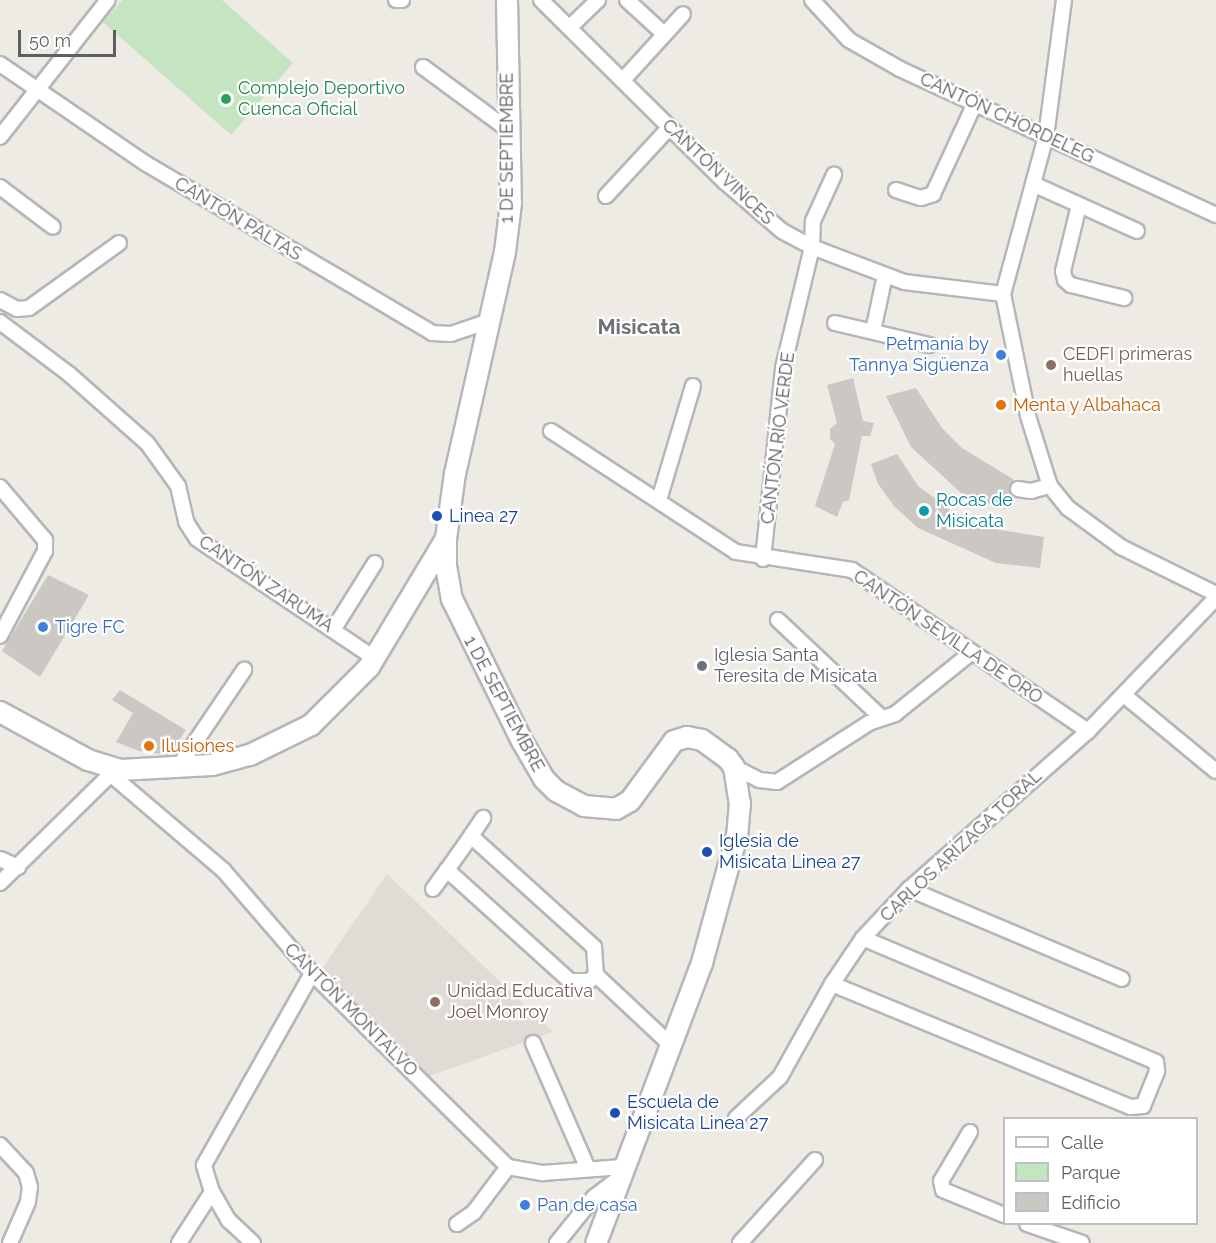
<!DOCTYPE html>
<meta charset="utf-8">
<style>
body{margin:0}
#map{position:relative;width:1216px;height:1243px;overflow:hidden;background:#eeebe4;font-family:Raleway,sans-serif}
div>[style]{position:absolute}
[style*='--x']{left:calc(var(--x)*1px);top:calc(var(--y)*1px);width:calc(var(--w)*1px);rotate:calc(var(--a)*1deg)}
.education>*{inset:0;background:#e0dcd5}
.green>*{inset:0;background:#c4e4c2}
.building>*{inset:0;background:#cbc7c3}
.roads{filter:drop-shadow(2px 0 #b4b7ba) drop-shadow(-2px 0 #b4b7ba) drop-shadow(0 2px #b4b7ba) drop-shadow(0 -2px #b4b7ba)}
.street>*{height:14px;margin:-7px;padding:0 7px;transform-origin:7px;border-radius:7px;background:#fff}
.secondary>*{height:20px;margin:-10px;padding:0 10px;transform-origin:10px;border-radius:10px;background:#fff}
.dots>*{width:16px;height:16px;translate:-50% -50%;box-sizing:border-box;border:3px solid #fff;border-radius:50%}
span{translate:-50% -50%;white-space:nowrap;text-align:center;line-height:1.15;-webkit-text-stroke:4.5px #fff;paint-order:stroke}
.leisure-label{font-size:18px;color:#27864d}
.left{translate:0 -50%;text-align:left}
.street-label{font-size:18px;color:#5c6064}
.shop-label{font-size:18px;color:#366cbe}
.right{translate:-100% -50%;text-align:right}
.education-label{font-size:18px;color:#785e54}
.food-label{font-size:18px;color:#c56008}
.culture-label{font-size:18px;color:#0d838f}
.transit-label{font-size:18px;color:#164399}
.worship-label{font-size:18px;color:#5b616d}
.quarter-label{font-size:21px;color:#6d7276;font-weight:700}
.legend{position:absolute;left:1003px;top:1117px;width:195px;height:108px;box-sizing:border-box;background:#fff;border:2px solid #bebfc1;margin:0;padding:8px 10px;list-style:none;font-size:18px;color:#5c6064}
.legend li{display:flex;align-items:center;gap:12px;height:30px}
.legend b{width:30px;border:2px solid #bebfc1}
.scale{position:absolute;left:18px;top:30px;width:98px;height:27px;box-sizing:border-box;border:3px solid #5c6064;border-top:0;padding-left:8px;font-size:18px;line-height:21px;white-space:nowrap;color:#5c6064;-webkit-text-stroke:4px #fff;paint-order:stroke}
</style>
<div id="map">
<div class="education">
<i style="clip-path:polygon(387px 874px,553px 1032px,424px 1078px,319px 973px)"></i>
</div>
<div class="green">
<i style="clip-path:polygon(122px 0,222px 0,293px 63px,231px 135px,103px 22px)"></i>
</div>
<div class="building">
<i style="clip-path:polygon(853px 378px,863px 421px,874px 423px,870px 436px,862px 436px,849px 500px,843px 502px,837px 517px,815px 506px,835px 444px,830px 439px,830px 429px,837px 423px,827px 385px)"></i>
<i style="clip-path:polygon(916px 388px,942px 428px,962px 448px,1013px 479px,1005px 509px,961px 493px,911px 447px,886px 396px)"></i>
<i style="clip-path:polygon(897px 454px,918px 486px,958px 515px,988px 528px,1044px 537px,1040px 568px,996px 563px,918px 528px,894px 506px,878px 484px,871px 464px)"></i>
<i style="clip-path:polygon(48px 575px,89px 595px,40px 677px,2px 651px)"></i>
<i style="clip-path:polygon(120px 690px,186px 730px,169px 755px,139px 751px,116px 742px,133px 713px,112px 700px)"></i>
</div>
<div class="roads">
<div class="street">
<i style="--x:396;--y:0;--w:6;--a:0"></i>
<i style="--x:541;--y:0;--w:259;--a:44.7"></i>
<i style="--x:725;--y:182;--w:75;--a:40.7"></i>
<i style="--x:782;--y:231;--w:34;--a:28"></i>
<i style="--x:812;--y:247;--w:98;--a:20.8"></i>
<i style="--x:904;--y:282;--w:100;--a:6.9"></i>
<i style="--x:627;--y:0;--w:49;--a:42.5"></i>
<i style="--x:812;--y:0;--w:54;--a:47.2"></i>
<i style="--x:849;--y:40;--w:59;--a:29.6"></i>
<i style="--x:900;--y:69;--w:348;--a:24.8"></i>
<i style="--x:1064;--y:0;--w:137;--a:97.5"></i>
<i style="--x:1046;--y:136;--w:164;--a:105.2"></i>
<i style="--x:1003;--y:294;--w:125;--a:78.4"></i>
<i style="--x:1028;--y:416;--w:73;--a:72.6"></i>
<i style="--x:1050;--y:486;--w:28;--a:51"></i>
<i style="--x:1068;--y:508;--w:66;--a:36.3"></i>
<i style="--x:1121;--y:547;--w:106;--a:26.3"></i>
<i style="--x:570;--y:27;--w:39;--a:-44"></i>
<i style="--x:0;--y:64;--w:176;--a:34.3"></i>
<i style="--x:145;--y:163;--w:334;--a:30.6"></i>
<i style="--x:432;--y:333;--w:19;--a:3"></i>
<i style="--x:451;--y:334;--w:40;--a:-18.9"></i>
<i style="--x:423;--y:67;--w:104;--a:36.4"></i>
<i style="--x:623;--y:80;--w:89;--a:-47.7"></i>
<i style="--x:0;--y:137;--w:174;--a:-51.8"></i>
<i style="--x:1033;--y:184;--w:114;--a:24.3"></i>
<i style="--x:0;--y:187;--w:66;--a:37"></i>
<i style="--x:896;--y:190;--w:26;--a:18"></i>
<i style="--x:921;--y:198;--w:13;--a:-18"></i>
<i style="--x:933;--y:194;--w:100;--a:-65.2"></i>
<i style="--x:606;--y:196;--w:94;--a:-47.2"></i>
<i style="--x:1079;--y:205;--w:68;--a:103.6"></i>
<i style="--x:1063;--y:271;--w:9;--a:77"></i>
<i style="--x:1065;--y:280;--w:8;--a:40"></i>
<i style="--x:1071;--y:285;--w:55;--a:13.8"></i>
<i style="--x:0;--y:300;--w:19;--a:28"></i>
<i style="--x:17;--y:309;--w:12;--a:-5"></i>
<i style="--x:29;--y:308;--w:111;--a:-35.8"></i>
<i style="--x:0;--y:322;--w:86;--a:37"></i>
<i style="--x:69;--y:374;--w:104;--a:41.5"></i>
<i style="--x:147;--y:443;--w:53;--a:54.2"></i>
<i style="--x:178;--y:486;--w:37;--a:77"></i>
<i style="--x:186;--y:522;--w:20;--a:57"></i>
<i style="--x:197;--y:539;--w:213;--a:33.9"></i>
<i style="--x:835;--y:323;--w:97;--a:13.2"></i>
<i style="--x:873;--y:331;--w:57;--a:-77.9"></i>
<i style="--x:551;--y:431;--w:221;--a:33.2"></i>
<i style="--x:736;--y:552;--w:117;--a:8.8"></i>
<i style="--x:852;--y:570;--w:286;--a:34.3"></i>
<i style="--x:0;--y:487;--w:70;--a:49.7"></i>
<i style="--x:45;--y:540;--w:11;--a:90"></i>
<i style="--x:45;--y:551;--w:96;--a:117.9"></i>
<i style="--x:1018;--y:489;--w:13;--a:9"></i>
<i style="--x:1031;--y:491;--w:20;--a:-15"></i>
<i style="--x:659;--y:500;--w:119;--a:-73.4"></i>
<i style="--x:763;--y:559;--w:192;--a:-84"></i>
<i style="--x:783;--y:368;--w:124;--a:-76.5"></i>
<i style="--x:812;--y:247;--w:26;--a:-88"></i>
<i style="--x:813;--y:221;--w:51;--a:-65.5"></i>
<i style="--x:778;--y:620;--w:143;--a:43.3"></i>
<i style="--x:333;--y:630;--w:79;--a:-57.9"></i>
<i style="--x:1124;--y:695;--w:119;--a:39.6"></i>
<i style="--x:102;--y:767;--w:160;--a:40.4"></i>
<i style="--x:224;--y:871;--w:135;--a:49.2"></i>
<i style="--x:312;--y:973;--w:276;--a:44.7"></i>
<i style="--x:508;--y:1167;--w:36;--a:10"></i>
<i style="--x:543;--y:1173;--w:79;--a:-4.3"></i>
<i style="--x:734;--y:767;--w:29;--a:27"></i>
<i style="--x:760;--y:780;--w:17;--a:7"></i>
<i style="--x:777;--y:782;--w:109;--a:-32.7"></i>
<i style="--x:869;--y:723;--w:28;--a:-19"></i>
<i style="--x:895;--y:714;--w:97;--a:-38.8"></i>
<i style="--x:177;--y:769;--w:120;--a:-55.9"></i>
<i style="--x:471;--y:836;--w:166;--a:42.1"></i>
<i style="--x:594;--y:947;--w:28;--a:86"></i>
<i style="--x:596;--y:975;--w:9;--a:139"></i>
<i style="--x:589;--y:981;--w:19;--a:180"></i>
<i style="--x:570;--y:981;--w:166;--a:-137.9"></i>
<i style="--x:447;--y:870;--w:42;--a:-54.8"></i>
<i style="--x:471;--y:836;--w:22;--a:-56"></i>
<i style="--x:0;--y:859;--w:20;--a:24"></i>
<i style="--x:0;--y:883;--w:154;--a:-44.5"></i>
<i style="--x:433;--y:889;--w:24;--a:-54"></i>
<i style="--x:909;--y:889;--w:231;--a:22.9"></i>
<i style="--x:596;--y:975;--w:104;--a:43.1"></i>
<i style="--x:832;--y:984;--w:322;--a:22.4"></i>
<i style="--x:1130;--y:1107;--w:13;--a:-4"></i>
<i style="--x:1143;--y:1106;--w:38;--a:-68"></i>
<i style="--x:1157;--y:1071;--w:9;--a:-96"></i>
<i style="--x:1156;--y:1062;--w:318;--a:-157.1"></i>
<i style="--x:533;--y:1043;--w:137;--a:66.4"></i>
<i style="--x:736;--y:1118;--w:60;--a:-43"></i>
<i style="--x:780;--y:1077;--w:107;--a:-60.8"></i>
<i style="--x:832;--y:984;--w:55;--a:-56"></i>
<i style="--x:863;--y:938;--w:67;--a:-46.8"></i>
<i style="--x:909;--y:889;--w:239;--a:-41.4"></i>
<i style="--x:1088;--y:731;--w:185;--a:-46.1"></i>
<i style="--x:970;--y:1132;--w:57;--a:120.6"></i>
<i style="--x:941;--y:1181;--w:9;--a:77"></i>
<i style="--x:943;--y:1190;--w:66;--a:22.3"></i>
<i style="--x:0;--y:1145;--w:38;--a:47"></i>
<i style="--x:26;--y:1173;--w:15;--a:74"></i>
<i style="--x:30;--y:1187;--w:15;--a:98"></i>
<i style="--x:28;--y:1202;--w:45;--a:113.7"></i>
<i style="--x:457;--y:1224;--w:21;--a:-35"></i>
<i style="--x:474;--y:1212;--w:56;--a:-52.9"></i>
<i style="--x:1027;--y:1224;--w:58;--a:19.1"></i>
<i style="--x:179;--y:1243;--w:61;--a:-57.1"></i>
<i style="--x:253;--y:1243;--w:33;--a:-137"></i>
<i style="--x:229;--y:1221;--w:34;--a:-120"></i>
<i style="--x:212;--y:1192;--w:28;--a:-107"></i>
<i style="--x:204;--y:1165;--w:220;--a:-60.6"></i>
<i style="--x:557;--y:1243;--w:59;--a:-51.2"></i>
<i style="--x:594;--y:1197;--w:31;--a:-37"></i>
<i style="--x:740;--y:1243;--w:112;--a:-47.9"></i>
</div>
<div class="secondary">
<i style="--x:507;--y:0;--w:203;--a:88.9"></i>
<i style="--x:511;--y:203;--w:49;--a:97"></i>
<i style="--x:505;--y:252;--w:227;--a:102.7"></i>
<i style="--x:455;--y:473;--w:67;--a:97.8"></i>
<i style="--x:446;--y:539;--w:27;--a:90"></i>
<i style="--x:446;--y:566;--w:34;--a:80"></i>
<i style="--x:452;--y:599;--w:158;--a:63.8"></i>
<i style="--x:522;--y:741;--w:44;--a:59.9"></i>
<i style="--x:544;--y:779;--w:17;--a:45"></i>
<i style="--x:556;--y:791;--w:32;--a:28"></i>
<i style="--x:584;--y:806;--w:32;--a:5"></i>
<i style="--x:616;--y:809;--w:16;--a:-30"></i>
<i style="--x:630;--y:801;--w:74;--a:-53.7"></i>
<i style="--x:674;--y:741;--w:14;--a:-17"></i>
<i style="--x:687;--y:737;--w:15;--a:11"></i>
<i style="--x:702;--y:740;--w:32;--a:36"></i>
<i style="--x:728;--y:759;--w:10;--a:53"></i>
<i style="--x:734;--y:767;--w:36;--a:81"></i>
<i style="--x:740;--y:803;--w:32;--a:95"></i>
<i style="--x:737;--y:835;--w:133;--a:105.3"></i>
<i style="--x:702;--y:963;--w:299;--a:110.7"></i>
<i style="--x:0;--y:712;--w:100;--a:28.6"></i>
<i style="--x:88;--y:760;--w:34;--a:17"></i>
<i style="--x:120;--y:770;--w:92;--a:-3.1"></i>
<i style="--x:212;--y:765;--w:39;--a:-15"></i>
<i style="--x:250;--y:755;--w:68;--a:-26.2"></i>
<i style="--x:311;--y:725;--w:82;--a:-45"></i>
<i style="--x:369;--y:667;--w:149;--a:-59"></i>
</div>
</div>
<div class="dots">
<i style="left:226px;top:99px;background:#2e9e5b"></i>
<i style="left:1001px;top:355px;background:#3f7fe0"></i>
<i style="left:1051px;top:365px;background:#8d6e63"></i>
<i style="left:1001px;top:405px;background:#e8710a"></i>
<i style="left:924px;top:511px;background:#0f9aa8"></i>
<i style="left:437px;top:516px;background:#1a4fb4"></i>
<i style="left:43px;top:627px;background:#3f7fe0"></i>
<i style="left:702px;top:666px;background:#6b7280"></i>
<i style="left:149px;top:746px;background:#e8710a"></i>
<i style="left:707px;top:852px;background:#1a4fb4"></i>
<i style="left:435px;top:1002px;background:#8d6e63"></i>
<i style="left:615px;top:1113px;background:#1a4fb4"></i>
<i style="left:525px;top:1205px;background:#3f7fe0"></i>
</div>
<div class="leisure-label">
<span class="left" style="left:238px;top:99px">Complejo Deportivo<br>Cuenca Oficial</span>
</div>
<div class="street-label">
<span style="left:1007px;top:118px;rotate:25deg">CANTÓN CHORDELEG</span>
<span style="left:507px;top:148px;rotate:-90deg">1 DE SEPTIEMBRE</span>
<span style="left:718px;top:172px;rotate:43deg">CANTÓN VINCES</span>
<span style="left:238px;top:219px;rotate:31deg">CANTÓN PALTAS</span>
<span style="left:778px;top:438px;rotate:-83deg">CANTÓN RÍO VERDE</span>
<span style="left:266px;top:584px;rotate:34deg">CANTÓN ZARUMA</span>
<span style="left:948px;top:637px;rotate:34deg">CANTÓN SEVILLA DE ORO</span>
<span style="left:504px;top:704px;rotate:62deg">1 DE SEPTIEMBRE</span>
<span style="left:961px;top:846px;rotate:-43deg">CARLOS ARÍZAGA TORAL</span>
<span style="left:351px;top:1010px;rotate:45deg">CANTÓN MONTALVO</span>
</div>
<div class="shop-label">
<span class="right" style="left:989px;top:355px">Petmanía by<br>Tannya Sigüenza</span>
<span class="left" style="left:55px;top:627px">Tigre FC</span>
<span class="left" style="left:537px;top:1205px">Pan de casa</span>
</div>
<div class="education-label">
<span class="left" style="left:1063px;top:365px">CEDFI primeras<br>huellas</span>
<span class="left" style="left:447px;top:1002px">Unidad Educativa<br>Joel Monroy</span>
</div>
<div class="food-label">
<span class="left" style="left:1013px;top:405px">Menta y Albahaca</span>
<span class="left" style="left:161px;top:746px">Ilusiones</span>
</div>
<div class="culture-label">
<span class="left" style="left:936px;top:511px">Rocas de<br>Misicata</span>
</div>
<div class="transit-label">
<span class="left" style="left:449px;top:516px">Linea 27</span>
<span class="left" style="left:719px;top:852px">Iglesia de<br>Misicata Linea 27</span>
<span class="left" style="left:627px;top:1113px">Escuela de<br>Misicata Linea 27</span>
</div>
<div class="worship-label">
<span class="left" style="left:714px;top:666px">Iglesia Santa<br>Teresita de Misicata</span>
</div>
<div class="quarter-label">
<span style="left:639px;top:327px">Misicata</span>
</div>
<ul class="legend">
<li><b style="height:8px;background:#fff"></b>Calle</li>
<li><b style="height:16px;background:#c4e4c2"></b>Parque</li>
<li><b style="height:16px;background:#cbc7c3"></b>Edificio</li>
</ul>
<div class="scale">50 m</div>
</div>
